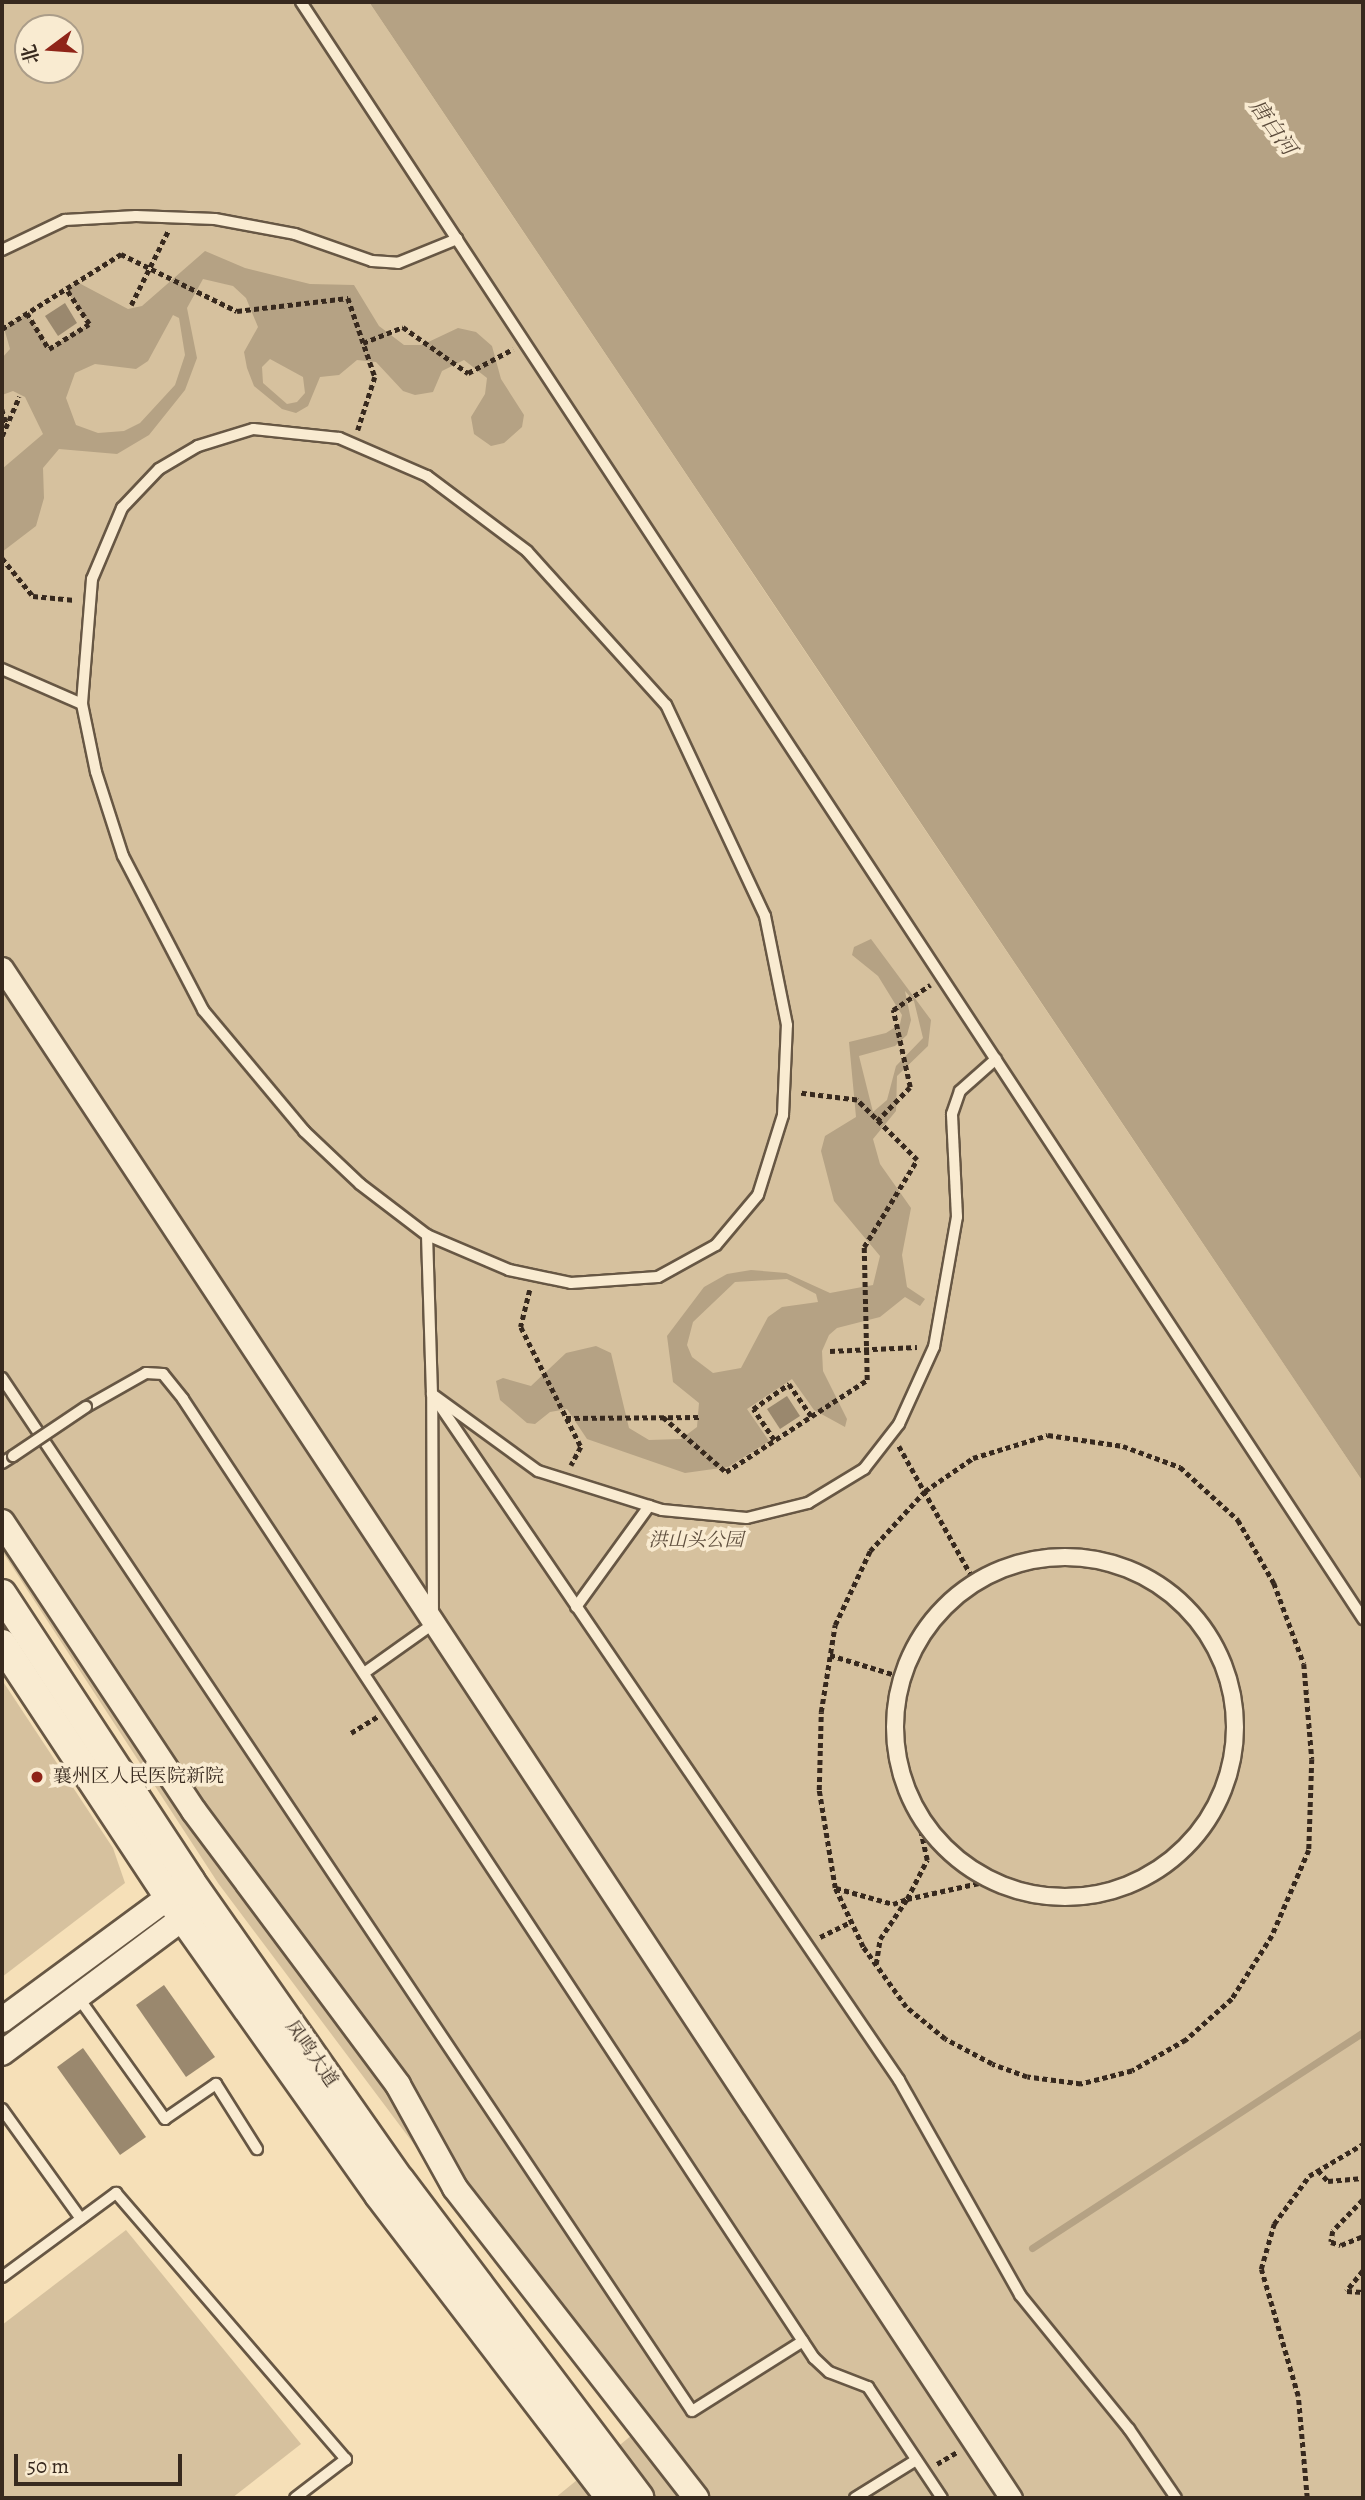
<!DOCTYPE html>
<meta charset="utf-8">
<style>
body{margin:0}
#map{position:relative;width:1365px;height:2500px;overflow:hidden;background:#f6e0b8;font-family:Alegreya,"Noto Serif SC",serif}
div>[style]{position:absolute}
[style*='--x']{left:calc(var(--x)*1px);top:calc(var(--y)*1px);width:calc(var(--w)*1px);rotate:calc(var(--a)*1deg)}
.green>*{inset:0;background:#d6c19e}
.water>*{inset:0;background:#b5a284}
.stream>*{height:7px;margin:-3.5px;padding:0 3.5px;transform-origin:3.5px;border-radius:3.5px;background:#b5a284}
.building>*{inset:0;background:#9a886e}
.path>*{height:4.5px;margin-top:-2.25px;transform-origin:0;background:repeating-linear-gradient(90deg,#37291e 0 5px,transparent 0 8.5px)}
.roads{filter:drop-shadow(2px 0 #675744) drop-shadow(-2px 0 #675744) drop-shadow(0 2px #675744) drop-shadow(0 -2px #675744)}
.service>*{height:10px;margin:-5px;padding:0 5px;transform-origin:5px;border-radius:5px;background:#f9ebd1}
.pedestrian>*{height:16px;margin:-8px;padding:0 8px;transform-origin:8px;border-radius:8px;background:#f9ebd1}
.pedestrian>.ring{margin:-8px;padding:0;box-sizing:content-box;background:none;border:16px solid #f9ebd1;border-radius:50%}
.minor>*{height:21px;margin:-10.5px;padding:0 10.5px;transform-origin:10.5px;border-radius:10.5px;background:#f9ebd1}
.tertiary>*{height:24px;margin:-12px;padding:0 12px;transform-origin:12px;border-radius:12px;background:#f9ebd1}
.secondary>*{height:28px;margin:-14px;padding:0 14px;transform-origin:14px;border-radius:14px;background:#f9ebd1}
.bridges{filter:drop-shadow(2px 0 #675744) drop-shadow(-2px 0 #675744) drop-shadow(0 2px #675744) drop-shadow(0 -2px #675744)}
.service-bridge>*{height:10px;margin:-5px;padding:0 5px;transform-origin:5px;border-radius:5px;background:#f9ebd1}
.dots>*{width:19px;height:19px;translate:-50% -50%;box-sizing:border-box;border:4px solid #f9ebd1;border-radius:50%}
span{translate:-50% -50%;white-space:nowrap;text-align:center;line-height:1.15;-webkit-text-stroke:7px #f9ebd1;paint-order:stroke}
.park-label{font-size:19px;color:#5f4f3e;font-style:italic}
.poi-label{font-size:19px;color:#37291e}
.left{translate:0 -50%;text-align:left}
.street-label{font-size:19px;color:#37291e}
.water-label{font-size:21px;color:#5d4d3d;font-style:italic}
.frame{position:absolute;inset:0;border:4px solid #37291e;pointer-events:none}
.north{position:absolute;left:14px;top:14px;width:70px;height:70px;box-sizing:border-box;background:#f9ebd1;border:2px solid #ab9d89;border-radius:50%;rotate:254deg;font-size:19px;font-weight:700;line-height:28px;text-align:center;color:#37291e}
.north::after{content:'';display:block;margin:auto;width:24px;height:32px;background:#8f2418;clip-path:polygon(50% 0,100% 100%,50% 72%,0 100%)}
.scale{position:absolute;left:14px;top:2454px;width:168px;height:32px;box-sizing:border-box;border:4px solid #37291e;border-top:0;padding-left:9px;font-size:21px;line-height:24px;white-space:nowrap;color:#37291e;-webkit-text-stroke:5px #f9ebd1;paint-order:stroke}
</style>
<div id="map">
<div class="green">
<i style="clip-path:polygon(evenodd,2px 2px,369px 2px,1363px 1482px,1363px 2498px,555px 2498px,632px 2435px,218px 1883px,2px 1551px,2px 2px,28px 28px,70px 28px,70px 70px,28px 70px,28px 28px)"></i>
<i style="clip-path:polygon(2px 1680px,113px 1848px,125px 1883px,2px 1977px)"></i>
<i style="clip-path:polygon(126px 2230px,301px 2444px,232px 2498px,2px 2498px,2px 2325px)"></i>
</div>
<div class="water">
<i style="clip-path:polygon(369px 2px,1363px 2px,1363px 1482px,916px 816px)"></i>
<i style="clip-path:polygon(evenodd,205px 251px,245px 268px,310px 284px,354px 285px,379px 326px,404px 345px,422px 345px,458px 328px,476px 332px,492px 346px,501px 379px,524px 415px,522px 427px,504px 443px,491px 446px,474px 434px,471px 417px,485px 394px,487px 378px,464px 360px,442px 371px,433px 392px,415px 395px,403px 391px,376px 362px,357px 360px,339px 375px,320px 377px,308px 406px,296px 413px,282px 409px,254px 386px,247px 368px,244px 352px,258px 327px,246px 298px,233px 286px,203px 279px,187px 308px,197px 358px,185px 390px,149px 435px,117px 454px,59px 449px,43px 468px,44px 498px,36px 526px,2px 552px,2px 469px,43px 434px,25px 397px,13px 391px,2px 395px,2px 358px,10px 349px,4px 328px,27px 313px,50px 348px,88px 324px,66px 289px,77px 282px,128px 309px,142px 306px,205px 251px,173px 315px,179px 318px,185px 355px,175px 385px,140px 423px,124px 431px,98px 433px,76px 425px,66px 398px,75px 373px,95px 364px,136px 369px,148px 361px,173px 315px,205px 251px,270px 359px,303px 377px,305px 393px,297px 402px,287px 404px,263px 383px,262px 367px,270px 359px)"></i>
<i style="clip-path:polygon(evenodd,871px 939px,931px 1020px,928px 1046px,897px 1076px,896px 1111px,873px 1139px,880px 1164px,911px 1208px,902px 1255px,907px 1287px,925px 1299px,920px 1306px,905px 1297px,880px 1317px,837px 1328px,829px 1335px,822px 1351px,823px 1371px,847px 1419px,845px 1427px,814px 1410px,792px 1379px,747px 1409px,769px 1441px,728px 1467px,685px 1473px,587px 1439px,567px 1409px,550px 1412px,535px 1424px,527px 1423px,500px 1400px,496px 1381px,503px 1378px,531px 1386px,566px 1353px,596px 1346px,611px 1353px,629px 1428px,649px 1440px,681px 1439px,697px 1427px,699px 1403px,673px 1382px,667px 1336px,704px 1287px,727px 1274px,751px 1270px,786px 1273px,830px 1293px,873px 1285px,880px 1256px,834px 1201px,821px 1151px,825px 1136px,856px 1117px,849px 1042px,886px 1033px,900px 1024px,902px 1015px,878px 976px,852px 955px,854px 947px,871px 939px,905px 991px,914px 1001px,923px 1038px,896px 1066px,887px 1100px,873px 1112px,859px 1056px,895px 1046px,907px 1035px,911px 1020px,905px 991px,871px 939px,787px 1279px,816px 1294px,818px 1302px,782px 1307px,768px 1317px,741px 1368px,713px 1373px,692px 1357px,687px 1345px,693px 1322px,735px 1282px,787px 1279px)"></i>
</div>
<div class="stream">
<i style="--x:1032;--y:2248;--w:395;--a:-33.1"></i>
</div>
<div class="building">
<i style="clip-path:polygon(65px 303px,77px 323px,58px 336px,45px 316px)"></i>
<i style="clip-path:polygon(787px 1396px,800px 1416px,780px 1429px,767px 1409px)"></i>
<i style="clip-path:polygon(164px 1985px,215px 2057px,186px 2077px,136px 2005px)"></i>
<i style="clip-path:polygon(83px 2048px,146px 2137px,120px 2155px,57px 2067px)"></i>
</div>
<div class="path">
<i style="--x:131;--y:305;--w:83;--a:-63.4"></i>
<i style="--x:27;--y:313;--w:42;--a:58.6"></i>
<i style="--x:49;--y:349;--w:47;--a:-32"></i>
<i style="--x:89;--y:324;--w:42;--a:-123.3"></i>
<i style="--x:2;--y:329;--w:141;--a:-32.2"></i>
<i style="--x:121;--y:254;--w:129;--a:26.2"></i>
<i style="--x:237;--y:311;--w:112;--a:-6.7"></i>
<i style="--x:348;--y:298;--w:83;--a:71.1"></i>
<i style="--x:375;--y:377;--w:56;--a:107.8"></i>
<i style="--x:363;--y:343;--w:43;--a:-21.8"></i>
<i style="--x:403;--y:327;--w:80;--a:35.3"></i>
<i style="--x:468;--y:373;--w:51;--a:-28.1"></i>
<i style="--x:2;--y:409;--w:15;--a:74"></i>
<i style="--x:2;--y:436;--w:43;--a:-66.4"></i>
<i style="--x:2;--y:558;--w:49;--a:50.8"></i>
<i style="--x:33;--y:596;--w:42;--a:5.4"></i>
<i style="--x:877;--y:1121;--w:47;--a:-45.9"></i>
<i style="--x:910;--y:1087;--w:79;--a:-102.4"></i>
<i style="--x:893;--y:1010;--w:45;--a:-34"></i>
<i style="--x:530;--y:1290;--w:38;--a:104"></i>
<i style="--x:521;--y:1327;--w:134;--a:63.4"></i>
<i style="--x:581;--y:1447;--w:21;--a:118"></i>
<i style="--x:830;--y:1351;--w:87;--a:-2.6"></i>
<i style="--x:663;--y:1417;--w:84;--a:41.1"></i>
<i style="--x:726;--y:1472;--w:168;--a:-33.1"></i>
<i style="--x:867;--y:1380;--w:133;--a:-91.3"></i>
<i style="--x:864;--y:1247;--w:102;--a:-58.7"></i>
<i style="--x:917;--y:1160;--w:85;--a:-135"></i>
<i style="--x:857;--y:1100;--w:58;--a:-173.1"></i>
<i style="--x:566;--y:1418;--w:135;--a:-0.4"></i>
<i style="--x:1048;--y:1435;--w:76;--a:8.3"></i>
<i style="--x:1123;--y:1446;--w:61;--a:20.2"></i>
<i style="--x:1180;--y:1467;--w:79;--a:42.4"></i>
<i style="--x:1238;--y:1520;--w:73;--a:60.3"></i>
<i style="--x:1274;--y:1583;--w:86;--a:69.7"></i>
<i style="--x:1304;--y:1664;--w:95;--a:85.2"></i>
<i style="--x:1312;--y:1759;--w:91;--a:91.9"></i>
<i style="--x:1309;--y:1850;--w:94;--a:113.3"></i>
<i style="--x:1272;--y:1936;--w:75;--a:122.4"></i>
<i style="--x:1232;--y:1999;--w:62;--a:138.3"></i>
<i style="--x:1186;--y:2040;--w:62;--a:150.1"></i>
<i style="--x:1132;--y:2071;--w:53;--a:165.7"></i>
<i style="--x:1081;--y:2084;--w:54;--a:-172.6"></i>
<i style="--x:1027;--y:2077;--w:37;--a:-160"></i>
<i style="--x:992;--y:2064;--w:53;--a:-152"></i>
<i style="--x:945;--y:2039;--w:50;--a:-140.6"></i>
<i style="--x:906;--y:2007;--w:74;--a:-125.6"></i>
<i style="--x:863;--y:1947;--w:65;--a:-115.4"></i>
<i style="--x:835;--y:1888;--w:99;--a:-99.3"></i>
<i style="--x:819;--y:1790;--w:78;--a:-88.5"></i>
<i style="--x:821;--y:1712;--w:88;--a:-80.9"></i>
<i style="--x:835;--y:1625;--w:82;--a:-64.7"></i>
<i style="--x:870;--y:1551;--w:81;--a:-47.5"></i>
<i style="--x:925;--y:1491;--w:58;--a:-34.5"></i>
<i style="--x:973;--y:1458;--w:78;--a:-17"></i>
<i style="--x:774;--y:1440;--w:37;--a:-124"></i>
<i style="--x:753;--y:1409;--w:44;--a:-34.8"></i>
<i style="--x:789;--y:1384;--w:39;--a:55"></i>
<i style="--x:899;--y:1446;--w:154;--a:60.8"></i>
<i style="--x:830;--y:1655;--w:75;--a:17"></i>
<i style="--x:351;--y:1733;--w:31;--a:-32"></i>
<i style="--x:836;--y:1888;--w:59;--a:15.7"></i>
<i style="--x:893;--y:1904;--w:15;--a:-20"></i>
<i style="--x:907;--y:1899;--w:44;--a:-62.9"></i>
<i style="--x:927;--y:1860;--w:47;--a:-102.3"></i>
<i style="--x:820;--y:1937;--w:34;--a:-26"></i>
<i style="--x:876;--y:1964;--w:25;--a:-81"></i>
<i style="--x:880;--y:1939;--w:48;--a:-56"></i>
<i style="--x:907;--y:1899;--w:83;--a:-12.5"></i>
<i style="--x:1318;--y:2170;--w:15;--a:48"></i>
<i style="--x:1328;--y:2181;--w:35;--a:-5"></i>
<i style="--x:1363;--y:2200;--w:43;--a:134.1"></i>
<i style="--x:1333;--y:2231;--w:11;--a:100"></i>
<i style="--x:1331;--y:2242;--w:10;--a:17"></i>
<i style="--x:1341;--y:2245;--w:24;--a:-22"></i>
<i style="--x:1363;--y:2271;--w:26;--a:129"></i>
<i style="--x:1347;--y:2291;--w:16;--a:4"></i>
<i style="--x:937;--y:2464;--w:23;--a:-31"></i>
<i style="--x:1307;--y:2498;--w:102;--a:-95"></i>
<i style="--x:1298;--y:2396;--w:132;--a:-106.2"></i>
<i style="--x:1261;--y:2269;--w:47;--a:-73.9"></i>
<i style="--x:1274;--y:2224;--w:59;--a:-53.9"></i>
<i style="--x:1309;--y:2176;--w:63;--a:-30.7"></i>
</div>
<div class="roads">
<div class="service">
<i style="--x:301;--y:2;--w:1935;--a:56.7"></i>
<i style="--x:2;--y:250;--w:70;--a:-25.5"></i>
<i style="--x:65;--y:220;--w:71;--a:-3.2"></i>
<i style="--x:136;--y:216;--w:79;--a:2.2"></i>
<i style="--x:215;--y:219;--w:81;--a:10.6"></i>
<i style="--x:295;--y:234;--w:82;--a:19.3"></i>
<i style="--x:372;--y:261;--w:26;--a:4"></i>
<i style="--x:398;--y:263;--w:64;--a:-22.1"></i>
<i style="--x:2;--y:669;--w:87;--a:23.6"></i>
<i style="--x:427;--y:1235;--w:89;--a:23.1"></i>
<i style="--x:509;--y:1270;--w:63;--a:11.8"></i>
<i style="--x:571;--y:1283;--w:87;--a:-3.9"></i>
<i style="--x:658;--y:1277;--w:66;--a:-28.9"></i>
<i style="--x:716;--y:1245;--w:65;--a:-50"></i>
<i style="--x:758;--y:1195;--w:84;--a:-72.6"></i>
<i style="--x:783;--y:1115;--w:90;--a:-87.5"></i>
<i style="--x:787;--y:1025;--w:111;--a:-101.4"></i>
<i style="--x:765;--y:916;--w:233;--a:-115.1"></i>
<i style="--x:666;--y:705;--w:207;--a:-132.1"></i>
<i style="--x:527;--y:551;--w:125;--a:-143.1"></i>
<i style="--x:427;--y:476;--w:96;--a:-156.6"></i>
<i style="--x:339;--y:438;--w:86;--a:-174"></i>
<i style="--x:253;--y:429;--w:58;--a:162.8"></i>
<i style="--x:198;--y:446;--w:45;--a:149.5"></i>
<i style="--x:159;--y:469;--w:54;--a:133.5"></i>
<i style="--x:122;--y:508;--w:77;--a:112.9"></i>
<i style="--x:92;--y:579;--w:125;--a:94.6"></i>
<i style="--x:82;--y:704;--w:69;--a:78.4"></i>
<i style="--x:96;--y:772;--w:88;--a:72.2"></i>
<i style="--x:123;--y:856;--w:174;--a:62.5"></i>
<i style="--x:203;--y:1010;--w:158;--a:50.1"></i>
<i style="--x:304;--y:1131;--w:77;--a:43.4"></i>
<i style="--x:360;--y:1184;--w:84;--a:37.3"></i>
<i style="--x:427;--y:1235;--w:159;--a:88.2"></i>
<i style="--x:432;--y:1394;--w:131;--a:36"></i>
<i style="--x:538;--y:1471;--w:130;--a:17.5"></i>
<i style="--x:662;--y:1510;--w:85;--a:5.4"></i>
<i style="--x:747;--y:1518;--w:63;--a:-13.8"></i>
<i style="--x:808;--y:1503;--w:66;--a:-31.3"></i>
<i style="--x:864;--y:1469;--w:57;--a:-52.1"></i>
<i style="--x:899;--y:1424;--w:85;--a:-65.6"></i>
<i style="--x:934;--y:1347;--w:132;--a:-80"></i>
<i style="--x:957;--y:1217;--w:103;--a:-92.8"></i>
<i style="--x:952;--y:1114;--w:24;--a:-71"></i>
<i style="--x:960;--y:1091;--w:48;--a:-41.6"></i>
<i style="--x:2;--y:1378;--w:1242;--a:56.26"></i>
<i style="--x:692;--y:2411;--w:131;--a:-32.2"></i>
<i style="--x:86;--y:1407;--w:69;--a:-29.5"></i>
<i style="--x:146;--y:1373;--w:17;--a:3"></i>
<i style="--x:163;--y:1374;--w:32;--a:51"></i>
<i style="--x:183;--y:1399;--w:1148;--a:56.66"></i>
<i style="--x:814;--y:2358;--w:21;--a:43"></i>
<i style="--x:829;--y:2372;--w:42;--a:21"></i>
<i style="--x:868;--y:2387;--w:133;--a:56.3"></i>
<i style="--x:2;--y:1463;--w:13;--a:-32"></i>
<i style="--x:576;--y:1607;--w:125;--a:-54.1"></i>
<i style="--x:364;--y:1673;--w:85;--a:-35.4"></i>
<i style="--x:433;--y:1624;--w:230;--a:-90.2"></i>
<i style="--x:432;--y:1394;--w:830;--a:55.75"></i>
<i style="--x:899;--y:2080;--w:247;--a:60.6"></i>
<i style="--x:1020;--y:2295;--w:173;--a:50.9"></i>
<i style="--x:1129;--y:2429;--w:83;--a:55.7"></i>
<i style="--x:78;--y:1997;--w:150;--a:54.5"></i>
<i style="--x:165;--y:2119;--w:62;--a:-34.5"></i>
<i style="--x:216;--y:2084;--w:77;--a:57.8"></i>
<i style="--x:2;--y:2109;--w:135;--a:54.3"></i>
<i style="--x:2;--y:2277;--w:142;--a:-36.4"></i>
<i style="--x:116;--y:2193;--w:352;--a:49.2"></i>
<i style="--x:346;--y:2459;--w:64;--a:142.6"></i>
<i style="--x:855;--y:2498;--w:72;--a:-31.9"></i>
</div>
<div class="pedestrian">
<i class="ring" style="left:895px;top:1557px;width:324px;height:324px"></i>
</div>
<div class="minor">
<i style="--x:2;--y:968;--w:1833;--a:56.6"></i>
</div>
<div class="tertiary">
<i style="--x:2;--y:1522;--w:347;--a:56.4"></i>
<i style="--x:194;--y:1811;--w:342;--a:53.3"></i>
<i style="--x:398;--y:2085;--w:118;--a:61"></i>
<i style="--x:455;--y:2188;--w:393;--a:52.1"></i>
<i style="--x:2;--y:2020;--w:226;--a:-36.4"></i>
<i style="--x:2;--y:2053;--w:244;--a:-36.7"></i>
</div>
<div class="secondary">
<i style="--x:2;--y:1594;--w:344;--a:56.7"></i>
<i style="--x:191;--y:1882;--w:364;--a:55"></i>
<i style="--x:400;--y:2180;--w:398;--a:53"></i>
<i style="--x:2;--y:1644;--w:328;--a:56.6"></i>
<i style="--x:183;--y:1918;--w:339;--a:54.7"></i>
<i style="--x:379;--y:2195;--w:382;--a:52.6"></i>
</div>
</div>
<div class="bridges">
<div class="service-bridge">
<i style="--x:13;--y:1456;--w:88;--a:-33.9"></i>
</div>
</div>
<div class="dots">
<i style="left:37px;top:1777px;background:#8f2418"></i>
</div>
<div class="park-label">
<span style="left:696px;top:1541px">洪山头公园</span>
</div>
<div class="poi-label">
<span class="left" style="left:53px;top:1777px">襄州区人民医院新院</span>
</div>
<div class="street-label">
<span style="left:311px;top:2054px;rotate:55deg">凤鸣大道</span>
</div>
<div class="water-label">
<span style="left:1273px;top:127px;rotate:54deg">唐白河</span>
</div>
<div class="frame"></div>
<div class="north">北</div>
<div class="scale">50 m</div>
</div>
